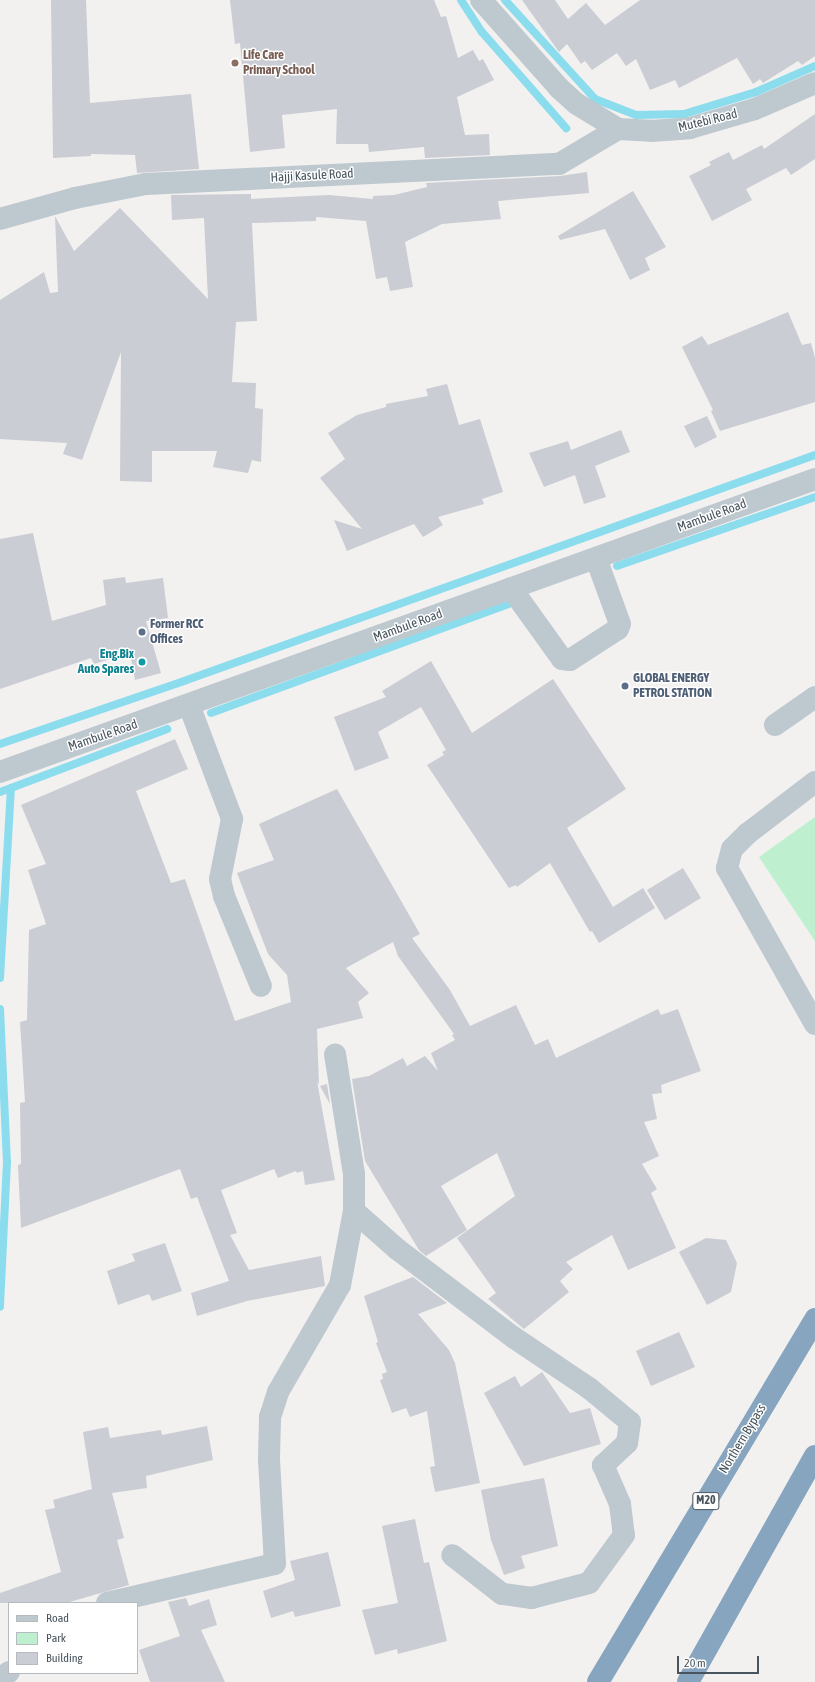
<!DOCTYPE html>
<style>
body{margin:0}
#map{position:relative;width:815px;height:1682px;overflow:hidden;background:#f3f0f0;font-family:"Asap Condensed",sans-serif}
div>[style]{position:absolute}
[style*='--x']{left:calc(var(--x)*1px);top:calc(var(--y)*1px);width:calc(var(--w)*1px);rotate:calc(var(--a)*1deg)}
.green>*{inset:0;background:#bef0d0}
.stream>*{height:8px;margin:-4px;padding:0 4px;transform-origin:4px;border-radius:4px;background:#8bddee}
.building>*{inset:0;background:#cacdd3}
.minor>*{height:22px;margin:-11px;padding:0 11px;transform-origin:11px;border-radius:11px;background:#bec8cf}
.highway>*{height:22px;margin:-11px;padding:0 11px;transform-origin:11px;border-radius:11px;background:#87a5bf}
.dots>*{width:11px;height:11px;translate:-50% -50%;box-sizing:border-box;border:2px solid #fff;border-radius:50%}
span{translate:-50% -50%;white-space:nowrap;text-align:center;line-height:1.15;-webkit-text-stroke:3px #fff;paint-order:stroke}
.shield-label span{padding:1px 3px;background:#fff;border:1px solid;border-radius:3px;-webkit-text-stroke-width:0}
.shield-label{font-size:12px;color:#48545e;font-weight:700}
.education-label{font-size:13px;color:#785e54;font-weight:700}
.left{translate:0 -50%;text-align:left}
.street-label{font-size:13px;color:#48545e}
.service-label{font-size:13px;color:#4e5e75;font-weight:700}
.culture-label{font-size:13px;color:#0d838f;font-weight:700}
.right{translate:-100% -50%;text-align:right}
.legend{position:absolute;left:8px;top:1602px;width:130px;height:72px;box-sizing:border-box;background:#fff;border:1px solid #b6bbbf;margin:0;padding:5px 7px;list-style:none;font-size:12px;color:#48545e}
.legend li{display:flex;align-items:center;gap:8px;height:20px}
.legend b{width:20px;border:1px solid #b6bbbf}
.scale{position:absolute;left:677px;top:1656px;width:82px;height:18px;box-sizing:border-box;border:2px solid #48545e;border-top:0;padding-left:5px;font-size:12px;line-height:14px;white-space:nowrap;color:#48545e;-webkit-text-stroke:3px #fff;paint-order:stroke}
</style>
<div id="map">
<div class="green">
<i style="clip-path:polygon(815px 817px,815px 941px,759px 857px)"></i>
</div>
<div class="stream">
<i style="--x:461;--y:0;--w:38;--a:57"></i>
<i style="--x:482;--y:32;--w:128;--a:48.8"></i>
<i style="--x:505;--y:0;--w:134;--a:47.7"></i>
<i style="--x:595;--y:99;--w:44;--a:21.3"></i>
<i style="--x:636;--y:115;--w:48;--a:-1.2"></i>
<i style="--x:684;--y:114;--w:75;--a:-17"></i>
<i style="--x:756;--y:92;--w:64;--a:-23.8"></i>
<i style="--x:617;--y:566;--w:210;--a:-19.2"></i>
<i style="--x:211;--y:713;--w:317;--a:-20.1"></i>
<i style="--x:0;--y:744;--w:194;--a:-18.9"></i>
<i style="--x:184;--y:681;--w:670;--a:-19.71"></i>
<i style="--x:0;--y:792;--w:12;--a:-20"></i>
<i style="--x:0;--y:978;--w:190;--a:-86.7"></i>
<i style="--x:11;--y:788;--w:167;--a:-20.7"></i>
<i style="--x:0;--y:1009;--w:153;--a:87.4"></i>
<i style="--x:7;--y:1162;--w:145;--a:92.8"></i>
</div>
<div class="building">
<i style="clip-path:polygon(51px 0,86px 0,90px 103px,191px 94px,199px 169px,137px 173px,135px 155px,91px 154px,91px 156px,53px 158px)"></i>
<i style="clip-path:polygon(230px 0,434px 0,441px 17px,446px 16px,458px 58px,473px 50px,479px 61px,483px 59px,494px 80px,457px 97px,465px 135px,489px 134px,490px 155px,425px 158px,424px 147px,369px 152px,368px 144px,336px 144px,337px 109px,282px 115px,285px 148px,250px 152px,240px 43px,235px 44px)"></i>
<i style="clip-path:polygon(522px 0,555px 0,568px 19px,586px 3px,605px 25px,640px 0,815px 0,815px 56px,802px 65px,798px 61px,763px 83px,760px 79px,753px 84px,737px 58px,679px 88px,675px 80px,650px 90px,636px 59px,626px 66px,617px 53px,592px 70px,585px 61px,581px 64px,567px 44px,559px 52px)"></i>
<i style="clip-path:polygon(815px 114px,815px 159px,791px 175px,786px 168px,746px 189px,752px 200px,712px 221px,689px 176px,711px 165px,709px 162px,729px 152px,733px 160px,762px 145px,764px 149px)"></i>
<i style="clip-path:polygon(587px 172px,589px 193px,498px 201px,501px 219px,442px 224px,405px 242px,413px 287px,390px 291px,387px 277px,376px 279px,366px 221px,316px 217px,316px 221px,252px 223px,257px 321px,236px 322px,232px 382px,256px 383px,255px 408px,263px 409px,261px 462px,252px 460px,248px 473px,213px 467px,217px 451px,152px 451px,152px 482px,120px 481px,121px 352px,82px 460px,63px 454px,67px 443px,0 439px,0 300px,44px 272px,50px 293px,58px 292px,55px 216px,74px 251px,120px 208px,208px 299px,204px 218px,172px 220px,171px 195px,251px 194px,251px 199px,329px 195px,373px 199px,373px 196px,394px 195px,427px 187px,426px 183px,560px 176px)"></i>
<i style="clip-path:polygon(633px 191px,666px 247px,645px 258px,650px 270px,630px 280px,605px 229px,560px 240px,558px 236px)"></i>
<i style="clip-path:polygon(788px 312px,802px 345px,811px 343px,815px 358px,815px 402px,720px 431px,711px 411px,713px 410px,682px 347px,702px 336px,708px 345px)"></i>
<i style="clip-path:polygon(447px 384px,459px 425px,480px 419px,503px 492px,482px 499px,484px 504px,438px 517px,443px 525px,423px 537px,414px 524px,347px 551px,334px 520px,362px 529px,320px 478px,345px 459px,328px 433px,357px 415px,386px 407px,386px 404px,428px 396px,426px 389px)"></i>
<i style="clip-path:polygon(707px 416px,717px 437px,695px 448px,684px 426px)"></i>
<i style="clip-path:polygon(621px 430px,630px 452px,595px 466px,606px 497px,584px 504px,575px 475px,544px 487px,529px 453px,568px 441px,571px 450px)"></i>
<i style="clip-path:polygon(33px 533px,52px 621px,106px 605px,103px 580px,125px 577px,126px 583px,163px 578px,168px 618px,146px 621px,161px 673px,135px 680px,130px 653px,94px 664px,91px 658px,0 689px,0 539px)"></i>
<i style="clip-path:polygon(431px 661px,472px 733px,553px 679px,626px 789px,567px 828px,613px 907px,643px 888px,655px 908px,599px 943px,592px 931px,590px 932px,550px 863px,517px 887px,516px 885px,509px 888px,427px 765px,444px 755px,442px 752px,446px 750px,421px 707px,378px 732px,389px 758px,355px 771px,334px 717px,386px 697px,382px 691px)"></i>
<i style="clip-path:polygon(175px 739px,188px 769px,136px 791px,171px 883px,185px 879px,235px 1021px,291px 1002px,287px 975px,268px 954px,237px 873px,274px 860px,259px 824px,337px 789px,420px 934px,412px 938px,450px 990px,470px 1026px,516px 1005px,535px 1045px,548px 1039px,556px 1058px,658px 1009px,661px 1015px,678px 1009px,701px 1071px,661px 1085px,662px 1093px,652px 1094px,657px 1119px,644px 1122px,659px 1156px,642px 1164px,657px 1189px,651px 1193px,676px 1248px,628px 1270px,612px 1235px,566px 1262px,573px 1269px,560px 1281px,569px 1292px,524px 1329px,488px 1299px,496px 1293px,457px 1238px,515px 1196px,497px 1153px,441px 1186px,467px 1230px,426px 1256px,419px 1250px,365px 1161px,352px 1079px,369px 1076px,403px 1058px,407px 1066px,425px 1056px,438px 1071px,431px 1053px,455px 1040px,452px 1035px,454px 1034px,398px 956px,393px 942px,346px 968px,369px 993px,358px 1002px,363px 1018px,317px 1029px,319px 1085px,317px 1081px,335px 1180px,305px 1185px,303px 1171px,297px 1173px,296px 1171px,278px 1178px,274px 1169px,221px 1190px,237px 1233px,230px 1235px,249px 1270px,321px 1256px,325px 1286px,247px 1301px,197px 1316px,191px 1293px,229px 1281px,197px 1197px,191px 1199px,180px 1169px,21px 1228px,18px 1165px,21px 1164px,20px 1103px,25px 1102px,20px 1022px,27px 1020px,29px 930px,46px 924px,28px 870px,46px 864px,21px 805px)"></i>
<i style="clip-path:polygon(683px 868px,701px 898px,665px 920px,647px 890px)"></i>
<i style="clip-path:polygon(327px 1084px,330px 1104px,320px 1086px)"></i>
<i style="clip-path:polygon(706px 1238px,726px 1240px,737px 1263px,731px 1292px,707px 1305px,679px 1252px)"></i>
<i style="clip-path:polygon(165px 1243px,182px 1291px,152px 1301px,149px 1294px,118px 1305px,107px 1271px,135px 1261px,132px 1254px)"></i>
<i style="clip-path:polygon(413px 1277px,447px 1303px,418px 1314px,449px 1350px,455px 1363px,480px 1483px,435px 1492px,430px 1467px,435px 1466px,427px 1411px,410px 1417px,406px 1408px,392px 1413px,380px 1380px,383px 1379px,382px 1374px,387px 1372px,376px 1343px,378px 1342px,364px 1296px)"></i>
<i style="clip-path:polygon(679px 1332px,695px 1367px,651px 1386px,636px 1351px)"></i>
<i style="clip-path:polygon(542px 1372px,570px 1413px,590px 1408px,601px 1444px,524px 1466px,484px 1393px,515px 1376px,521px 1387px)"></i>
<i style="clip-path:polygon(207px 1426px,213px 1460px,146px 1476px,147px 1488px,112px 1493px,124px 1538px,117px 1540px,129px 1585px,66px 1603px,0 1603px,0 1593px,61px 1572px,45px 1510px,55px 1508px,53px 1500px,92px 1489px,83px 1432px,108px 1427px,110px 1438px,161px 1430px,162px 1435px)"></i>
<i style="clip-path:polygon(544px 1478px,558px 1546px,521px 1556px,525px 1568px,504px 1575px,491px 1540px,481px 1490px)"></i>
<i style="clip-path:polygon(415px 1519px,424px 1563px,429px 1562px,447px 1641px,398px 1654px,397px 1649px,375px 1655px,362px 1610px,398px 1603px,382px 1526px)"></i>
<i style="clip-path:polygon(328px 1552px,341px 1606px,295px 1617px,293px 1611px,271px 1618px,263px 1591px,295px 1580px,290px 1561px)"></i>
<i style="clip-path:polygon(186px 1598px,189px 1606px,209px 1599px,217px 1625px,201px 1630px,225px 1682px,150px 1682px,139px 1650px,180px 1636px,168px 1602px)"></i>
</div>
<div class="minor">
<i style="--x:481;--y:0;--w:118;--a:48.4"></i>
<i style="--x:559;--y:88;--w:24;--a:42"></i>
<i style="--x:577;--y:104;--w:48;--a:31.4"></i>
<i style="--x:618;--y:129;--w:33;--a:3"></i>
<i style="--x:651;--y:131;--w:39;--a:-4"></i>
<i style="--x:690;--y:128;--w:68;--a:-16.3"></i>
<i style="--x:755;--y:109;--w:65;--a:-23.4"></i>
<i style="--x:0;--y:219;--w:78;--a:-15.6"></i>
<i style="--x:75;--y:198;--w:72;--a:-11.2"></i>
<i style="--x:146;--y:184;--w:413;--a:-2.8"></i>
<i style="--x:559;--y:164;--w:69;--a:-30.7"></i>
<i style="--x:511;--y:588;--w:87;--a:54.3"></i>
<i style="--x:562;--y:659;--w:8;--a:7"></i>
<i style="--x:570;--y:660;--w:57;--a:-32.9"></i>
<i style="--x:618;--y:629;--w:5;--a:-68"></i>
<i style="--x:620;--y:624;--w:70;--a:-110"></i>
<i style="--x:189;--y:705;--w:122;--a:69.3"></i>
<i style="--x:232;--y:819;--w:61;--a:101.3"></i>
<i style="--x:220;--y:879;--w:17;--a:77"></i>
<i style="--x:224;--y:896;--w:97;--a:67.7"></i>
<i style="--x:775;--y:725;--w:49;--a:-35"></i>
<i style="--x:0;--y:772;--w:866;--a:-19.77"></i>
<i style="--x:815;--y:782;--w:86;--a:142.6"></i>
<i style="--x:747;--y:834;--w:21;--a:135"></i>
<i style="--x:732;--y:849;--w:20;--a:105"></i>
<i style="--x:727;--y:868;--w:179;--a:60.6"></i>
<i style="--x:354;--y:1211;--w:57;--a:41.5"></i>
<i style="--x:397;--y:1249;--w:146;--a:37.2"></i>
<i style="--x:513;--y:1337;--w:92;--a:33.9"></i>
<i style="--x:589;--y:1388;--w:53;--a:39.7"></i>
<i style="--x:630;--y:1422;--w:21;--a:98"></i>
<i style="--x:627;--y:1443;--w:33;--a:137"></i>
<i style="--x:603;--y:1465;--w:43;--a:66.4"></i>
<i style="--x:620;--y:1504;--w:31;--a:83"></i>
<i style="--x:624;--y:1535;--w:59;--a:126.1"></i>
<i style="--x:589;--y:1583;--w:59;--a:165.3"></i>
<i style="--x:532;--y:1598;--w:30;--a:-172"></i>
<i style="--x:502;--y:1594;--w:63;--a:-142"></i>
<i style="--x:107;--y:1603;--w:172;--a:-13.1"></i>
<i style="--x:275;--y:1564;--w:105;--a:-93.3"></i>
<i style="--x:269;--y:1459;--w:42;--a:-88.6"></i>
<i style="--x:270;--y:1417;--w:26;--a:-72"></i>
<i style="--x:278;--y:1392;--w:124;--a:-59.9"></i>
<i style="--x:340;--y:1285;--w:75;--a:-79.3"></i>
<i style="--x:354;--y:1211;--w:37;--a:-90"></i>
<i style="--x:354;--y:1174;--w:121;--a:-99"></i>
<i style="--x:0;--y:1680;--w:12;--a:-42"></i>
</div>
<div class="highway">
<i style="--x:598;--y:1682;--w:423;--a:-59.1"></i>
<i style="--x:688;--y:1682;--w:259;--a:-60.7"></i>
</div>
<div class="dots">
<i style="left:235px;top:63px;background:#8d6e63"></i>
<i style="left:142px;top:632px;background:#5c6f8a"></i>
<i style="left:142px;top:662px;background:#0f9aa8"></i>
<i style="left:625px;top:686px;background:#5c6f8a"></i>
</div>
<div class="shield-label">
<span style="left:706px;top:1501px">M20</span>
</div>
<div class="education-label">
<span class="left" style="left:243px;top:63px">Life Care<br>Primary School</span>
</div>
<div class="street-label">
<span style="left:708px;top:121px;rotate:-14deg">Mutebi Road</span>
<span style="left:312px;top:176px;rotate:-3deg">Hajji Kasule Road</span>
<span style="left:712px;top:516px;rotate:-20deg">Mambule Road</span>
<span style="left:408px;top:626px;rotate:-20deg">Mambule Road</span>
<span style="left:103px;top:736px;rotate:-19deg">Mambule Road</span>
<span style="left:743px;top:1439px;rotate:-59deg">Northern Bypass</span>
</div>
<div class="service-label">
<span class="left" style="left:150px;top:632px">Former RCC<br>Offices</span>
<span class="left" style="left:633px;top:686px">GLOBAL ENERGY<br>PETROL STATION</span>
</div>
<div class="culture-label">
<span class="right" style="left:134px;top:662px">Eng.Bix<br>Auto Spares</span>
</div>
<ul class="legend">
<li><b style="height:5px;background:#bec8cf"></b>Road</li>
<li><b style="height:11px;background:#bef0d0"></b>Park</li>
<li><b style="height:11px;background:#cacdd3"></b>Building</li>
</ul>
<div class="scale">20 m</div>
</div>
